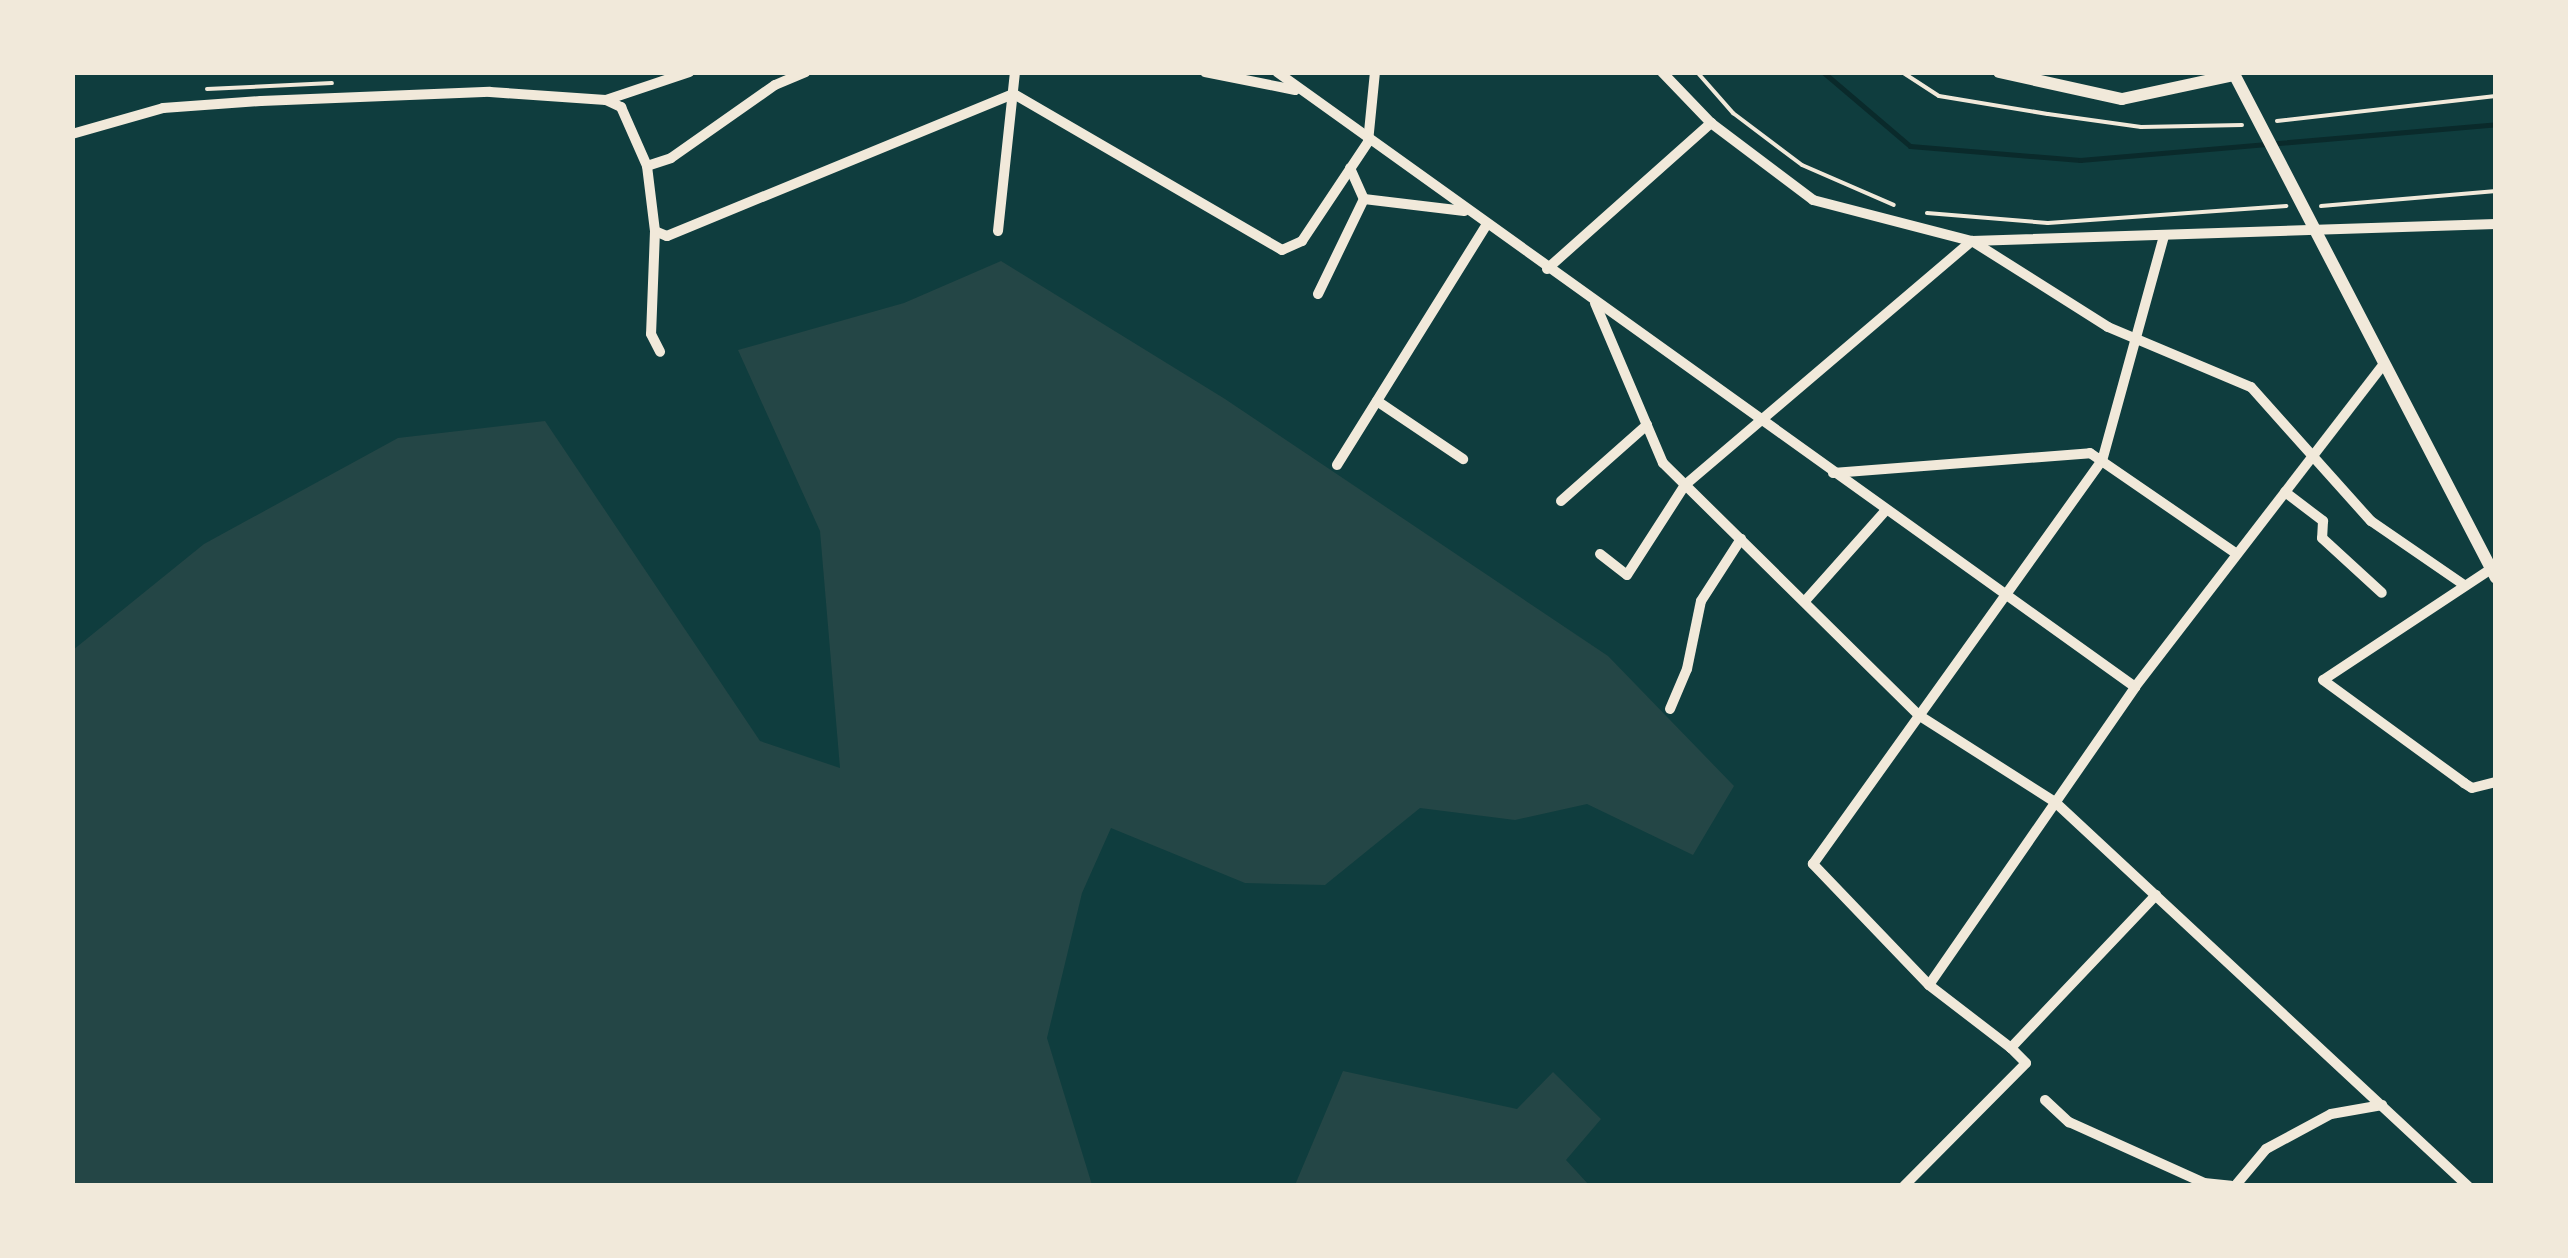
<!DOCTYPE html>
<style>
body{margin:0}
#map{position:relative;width:2568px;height:1258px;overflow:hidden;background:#0f3d3e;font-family:Signika,sans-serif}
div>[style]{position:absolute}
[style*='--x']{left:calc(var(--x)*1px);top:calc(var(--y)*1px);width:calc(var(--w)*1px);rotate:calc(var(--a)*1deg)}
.green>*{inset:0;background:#244646}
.stream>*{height:5px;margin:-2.5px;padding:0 2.5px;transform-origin:2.5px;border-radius:2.5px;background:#0a2a2b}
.path>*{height:4px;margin:-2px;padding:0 2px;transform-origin:2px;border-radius:2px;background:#f1e9da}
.minor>*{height:10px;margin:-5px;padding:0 5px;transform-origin:5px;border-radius:5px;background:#f1e9da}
.tertiary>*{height:12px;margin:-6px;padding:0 6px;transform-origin:6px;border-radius:6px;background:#f1e9da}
span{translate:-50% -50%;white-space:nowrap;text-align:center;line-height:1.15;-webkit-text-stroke:8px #f1e9da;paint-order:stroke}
.frame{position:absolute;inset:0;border:75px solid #f1e9da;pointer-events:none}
</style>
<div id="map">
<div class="green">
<i style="clip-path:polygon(1001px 261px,1225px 399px,1608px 656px,1734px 786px,1693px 855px,1587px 804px,1515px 820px,1420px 808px,1325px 885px,1245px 883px,1111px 828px,1082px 893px,1047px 1038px,1092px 1185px,73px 1185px,73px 650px,204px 544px,398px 438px,545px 421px,760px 741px,840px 768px,820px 531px,738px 350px,904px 303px)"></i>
<i style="clip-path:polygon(1343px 1071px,1517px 1109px,1553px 1072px,1601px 1119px,1566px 1160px,1589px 1185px,1295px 1185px)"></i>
</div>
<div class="stream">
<i style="--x:1823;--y:72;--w:114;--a:40.4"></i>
<i style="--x:1910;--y:146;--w:171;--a:4.7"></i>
<i style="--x:2080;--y:160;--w:418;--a:-4.9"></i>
</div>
<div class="path">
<i style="--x:1697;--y:72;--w:55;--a:48.7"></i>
<i style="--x:1733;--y:113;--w:86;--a:37"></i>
<i style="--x:1802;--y:165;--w:100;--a:23.5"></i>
<i style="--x:1902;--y:72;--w:44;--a:33"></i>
<i style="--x:1939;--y:96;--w:110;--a:9.4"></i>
<i style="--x:2048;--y:114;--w:94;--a:8"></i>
<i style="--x:2141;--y:127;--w:101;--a:-1.1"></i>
<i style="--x:207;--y:89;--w:125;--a:-2.7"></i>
<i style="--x:2277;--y:121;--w:220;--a:-6.5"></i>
<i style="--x:2321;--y:206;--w:176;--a:-4.9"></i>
<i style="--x:1927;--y:213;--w:121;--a:4.7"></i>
<i style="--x:2048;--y:223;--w:239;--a:-4.1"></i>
</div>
<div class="minor">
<i style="--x:1205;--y:72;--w:92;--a:11.3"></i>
<i style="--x:1277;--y:72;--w:1056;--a:35.63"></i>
<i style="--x:1662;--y:72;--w:71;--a:46.1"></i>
<i style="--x:1711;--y:123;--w:128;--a:37"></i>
<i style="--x:1813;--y:200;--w:164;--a:14.5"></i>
<i style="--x:1972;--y:241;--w:524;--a:-1.86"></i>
<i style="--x:606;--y:100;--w:17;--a:25"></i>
<i style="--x:621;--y:107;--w:64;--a:66.2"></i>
<i style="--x:647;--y:166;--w:25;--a:-18"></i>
<i style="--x:671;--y:158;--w:127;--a:-35.1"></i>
<i style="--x:775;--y:85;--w:33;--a:-23"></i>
<i style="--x:72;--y:134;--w:95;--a:-15.9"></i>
<i style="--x:163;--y:108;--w:98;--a:-4.1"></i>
<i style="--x:261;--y:101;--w:229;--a:-2.3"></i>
<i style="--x:490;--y:92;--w:116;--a:3.9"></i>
<i style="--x:606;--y:100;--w:88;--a:-18.6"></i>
<i style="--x:647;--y:166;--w:65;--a:83"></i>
<i style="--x:655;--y:231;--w:13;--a:23"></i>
<i style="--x:667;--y:236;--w:375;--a:-22.3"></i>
<i style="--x:1014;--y:94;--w:310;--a:30.2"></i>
<i style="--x:1282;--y:250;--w:22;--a:-24"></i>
<i style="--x:1302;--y:241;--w:119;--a:-56.3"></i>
<i style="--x:1368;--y:142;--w:70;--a:-84.3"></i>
<i style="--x:1350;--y:168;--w:34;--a:66"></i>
<i style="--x:1364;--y:199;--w:101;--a:6.8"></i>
<i style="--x:655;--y:231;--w:103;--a:92.2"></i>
<i style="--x:651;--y:334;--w:20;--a:63"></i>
<i style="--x:998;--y:231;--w:160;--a:-83.9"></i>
<i style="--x:1547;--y:269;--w:220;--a:-41.7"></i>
<i style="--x:1318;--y:294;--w:106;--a:-64.2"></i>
<i style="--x:1595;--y:303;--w:174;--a:67"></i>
<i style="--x:1663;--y:463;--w:361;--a:44.6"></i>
<i style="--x:1920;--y:716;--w:160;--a:32.5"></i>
<i style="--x:2055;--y:802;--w:564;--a:42.92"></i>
<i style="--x:1377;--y:401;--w:104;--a:34"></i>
<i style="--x:1337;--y:465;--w:282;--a:-58.1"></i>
<i style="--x:1833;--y:473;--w:258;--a:-4.4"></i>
<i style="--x:2090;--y:453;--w:178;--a:34.5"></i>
<i style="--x:2285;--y:492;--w:48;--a:37.3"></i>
<i style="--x:2323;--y:521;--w:17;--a:93"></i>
<i style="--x:2322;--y:538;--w:81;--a:42.5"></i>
<i style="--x:1561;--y:501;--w:115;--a:-41.5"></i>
<i style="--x:1600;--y:554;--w:34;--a:38"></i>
<i style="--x:1627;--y:575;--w:107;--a:-57.2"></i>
<i style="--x:1685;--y:485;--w:377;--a:-40.4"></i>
<i style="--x:1972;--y:241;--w:161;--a:32.3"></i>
<i style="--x:2108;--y:327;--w:155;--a:22.8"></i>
<i style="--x:2251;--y:387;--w:180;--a:48.2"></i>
<i style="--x:2371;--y:521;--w:113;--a:34.5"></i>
<i style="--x:2491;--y:569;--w:201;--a:146.5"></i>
<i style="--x:2323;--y:680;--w:175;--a:36.1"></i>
<i style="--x:2464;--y:783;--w:9;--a:32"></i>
<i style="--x:2472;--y:788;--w:25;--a:-14"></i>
<i style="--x:1805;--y:601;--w:122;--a:-48.3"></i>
<i style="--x:1670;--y:709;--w:43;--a:-67"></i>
<i style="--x:1687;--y:669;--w:69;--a:-78.4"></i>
<i style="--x:1701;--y:601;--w:74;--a:-57.2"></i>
<i style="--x:2156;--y:895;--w:211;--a:133.5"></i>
<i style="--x:2011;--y:1048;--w:103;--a:-142.5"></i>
<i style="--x:1929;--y:985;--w:168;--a:-133.8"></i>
<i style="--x:1813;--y:864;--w:496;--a:-54.4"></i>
<i style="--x:2102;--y:461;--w:233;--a:-74.6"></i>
<i style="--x:1929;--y:985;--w:362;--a:-55.3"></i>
<i style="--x:2135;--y:687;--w:408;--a:-52.4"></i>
<i style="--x:2045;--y:1100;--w:33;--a:43"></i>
<i style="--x:2069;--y:1122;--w:148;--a:24.3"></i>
<i style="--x:2204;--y:1183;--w:27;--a:6"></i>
<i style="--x:1904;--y:1186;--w:173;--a:-45.2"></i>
<i style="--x:2026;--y:1063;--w:21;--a:-135"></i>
<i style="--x:2235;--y:1186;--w:48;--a:-50"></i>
<i style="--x:2266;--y:1149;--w:74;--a:-28.3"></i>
<i style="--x:2331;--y:1114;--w:52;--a:-10"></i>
</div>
<div class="tertiary">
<i style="--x:1999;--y:72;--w:126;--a:12.4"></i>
<i style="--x:2122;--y:99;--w:115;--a:-12.1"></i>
<i style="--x:2233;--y:72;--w:570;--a:62.54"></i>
</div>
<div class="frame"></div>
</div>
